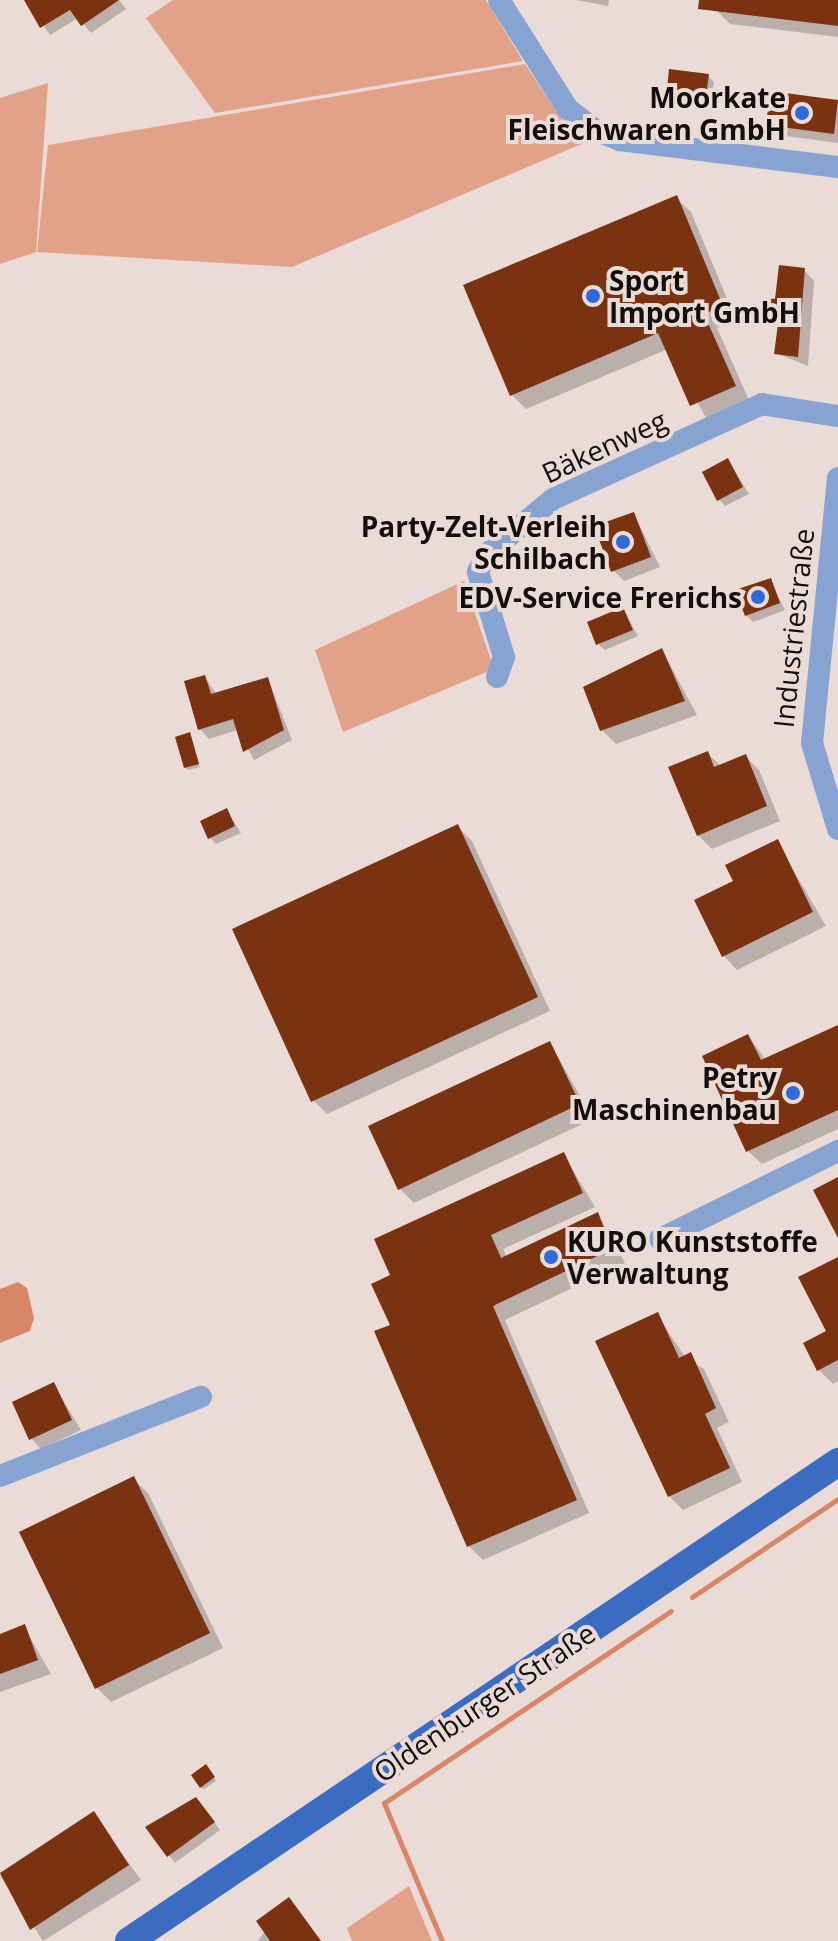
<!DOCTYPE html>
<meta charset="utf-8">
<style>
body{margin:0}
#map{position:relative;width:838px;height:1941px;overflow:hidden;background:#eadbd6;font-family:"Open Sans",sans-serif}
div>[style]{position:absolute}
[style*='--x']{left:calc(var(--x)*1px);top:calc(var(--y)*1px);width:calc(var(--w)*1px);rotate:calc(var(--a)*1deg)}
.green>*{inset:0;background:#e2a289}
.water>*{inset:0;background:#d88766}
.shadow>*{inset:0;background:#0003}
.stream>*{height:5px;margin:-2.5px;padding:0 2.5px;transform-origin:2.5px;border-radius:2.5px;background:#d88766}
.building>*{inset:0;background:#7a3210}
.minor>*{height:22px;margin:-11px;padding:0 11px;transform-origin:11px;border-radius:11px;background:#87a3d2}
.major>*{height:28px;margin:-14px;padding:0 14px;transform-origin:14px;border-radius:14px;background:#3c6cc2}
.dots>*{width:22px;height:22px;translate:-50% -50%;box-sizing:border-box;border:4px solid #eadbd6;border-radius:50%}
span{translate:-50% -50%;white-space:nowrap;text-align:center;line-height:1.15;-webkit-text-stroke:8px #eadbd6;paint-order:stroke}
.poi-label{font-size:28px;color:#140f0d;font-weight:700}
.right{translate:-100% -50%;text-align:right}
.left{translate:0 -50%;text-align:left}
.street-label{font-size:28px;color:#140f0d}
</style>
<div id="map">
<div class="green">
<i style="clip-path:polygon(173px 0,486px 0,523px 61px,215px 113px,146px 18px)"></i>
<i style="clip-path:polygon(525px 64px,565px 124px,589px 141px,292px 267px,37px 252px,48px 145px)"></i>
<i style="clip-path:polygon(48px 83px,36px 252px,0 264px,0 98px)"></i>
<i style="clip-path:polygon(464px 581px,494px 669px,343px 732px,315px 650px)"></i>
<i style="clip-path:polygon(409px 1886px,432px 1941px,352px 1941px,347px 1928px)"></i>
</div>
<div class="water">
<i style="clip-path:polygon(18px 1282px,27px 1288px,34px 1318px,30px 1331px,0 1343px,0 1289px)"></i>
</div>
<div class="shadow">
<i style="clip-path:polygon(27px 0,119px 0,126px 9px,91px 33px,78px 18px,50px 35px)"></i>
<i style="clip-path:polygon(576px 0,609px 0,608px 6px)"></i>
<i style="clip-path:polygon(717px 0,838px 0,838px 37px,730px 24px,716px 10px)"></i>
<i style="clip-path:polygon(708px 76px,714px 82px,711px 110px,668px 98px)"></i>
<i style="clip-path:polygon(838px 102px,838px 143px,778px 135px,768px 124px)"></i>
<i style="clip-path:polygon(676px 198px,691px 212px,736px 320px,717px 328px,749px 400px,706px 418px,668px 349px,526px 409px,512px 395px)"></i>
<i style="clip-path:polygon(804px 270px,814px 281px,808px 366px,776px 353px,780px 324px,766px 314px)"></i>
<i style="clip-path:polygon(728px 460px,749px 494px,725px 506px,719px 499px)"></i>
<i style="clip-path:polygon(634px 514px,660px 567px,624px 581px,613px 570px)"></i>
<i style="clip-path:polygon(770px 580px,785px 610px,753px 622px,746px 615px)"></i>
<i style="clip-path:polygon(623px 609px,638px 636px,605px 650px,598px 644px)"></i>
<i style="clip-path:polygon(662px 650px,697px 715px,616px 744px,602px 730px)"></i>
<i style="clip-path:polygon(205px 677px,217px 695px,268px 679px,292px 740px,254px 760px,238px 730px,209px 739px,200px 729px)"></i>
<i style="clip-path:polygon(189px 734px,200px 767px,188px 770px,185px 767px)"></i>
<i style="clip-path:polygon(707px 753px,721px 766px,745px 756px,759px 770px,780px 821px,712px 849px,698px 835px)"></i>
<i style="clip-path:polygon(227px 811px,241px 833px,216px 844px,210px 838px)"></i>
<i style="clip-path:polygon(458px 827px,472px 841px,550px 1011px,327px 1114px,313px 1100px)"></i>
<i style="clip-path:polygon(777px 842px,826px 926px,737px 970px,723px 955px,735px 882px)"></i>
<i style="clip-path:polygon(838px 1027px,838px 1129px,762px 1164px,748px 1151px,748px 1036px,766px 1060px)"></i>
<i style="clip-path:polygon(550px 1043px,593px 1119px,414px 1203px,400px 1189px)"></i>
<i style="clip-path:polygon(563px 1154px,595px 1207px,503px 1249px,507px 1258px,598px 1215px,625px 1263px,505px 1320px,589px 1513px,483px 1560px,469px 1546px,376px 1332px,392px 1326px,393px 1276px)"></i>
<i style="clip-path:polygon(838px 1259px,838px 1381px,833px 1384px,819px 1370px)"></i>
<i style="clip-path:polygon(657px 1315px,685px 1357px,704px 1369px,729px 1422px,717px 1428px,742px 1482px,683px 1510px,669px 1496px)"></i>
<i style="clip-path:polygon(54px 1385px,81px 1430px,41px 1449px,31px 1438px)"></i>
<i style="clip-path:polygon(133px 1479px,148px 1493px,223px 1648px,111px 1702px,97px 1688px,22px 1533px)"></i>
<i style="clip-path:polygon(24px 1627px,51px 1674px,0 1692px,0 1636px)"></i>
<i style="clip-path:polygon(209px 1770px,216px 1781px,204px 1789px,201px 1787px)"></i>
<i style="clip-path:polygon(202px 1806px,220px 1830px,175px 1863px,148px 1828px)"></i>
<i style="clip-path:polygon(93px 1814px,141px 1880px,43px 1941px,0 1876px)"></i>
<i style="clip-path:polygon(288px 1900px,298px 1910px,321px 1941px,258px 1941px)"></i>
</div>
<div class="stream">
<i style="--x:692;--y:1597;--w:176;--a:-33.9"></i>
<i style="--x:442;--y:1941;--w:150;--a:-112.8"></i>
<i style="--x:384;--y:1803;--w:345;--a:-33.8"></i>
</div>
<div class="building">
<i style="clip-path:polygon(24px 0,119px 0,81px 26px,70px 10px,40px 28px)"></i>
<i style="clip-path:polygon(699px 0,838px 0,838px 26px,698px 9px)"></i>
<i style="clip-path:polygon(669px 69px,709px 74px,705px 104px,666px 99px)"></i>
<i style="clip-path:polygon(770px 91px,838px 100px,834px 134px,766px 125px)"></i>
<i style="clip-path:polygon(677px 195px,723px 306px,704px 314px,736px 386px,690px 406px,658px 333px,510px 396px,463px 285px)"></i>
<i style="clip-path:polygon(779px 265px,805px 268px,798px 357px,774px 354px,779px 316px,764px 314px,766px 298px,775px 299px)"></i>
<i style="clip-path:polygon(728px 458px,743px 487px,717px 501px,702px 472px)"></i>
<i style="clip-path:polygon(634px 512px,651px 557px,611px 572px,594px 526px)"></i>
<i style="clip-path:polygon(771px 578px,780px 603px,745px 616px,735px 590px)"></i>
<i style="clip-path:polygon(623px 607px,633px 630px,596px 645px,587px 622px)"></i>
<i style="clip-path:polygon(662px 648px,685px 701px,600px 731px,583px 687px)"></i>
<i style="clip-path:polygon(205px 675px,211px 694px,268px 677px,284px 730px,243px 752px,233px 719px,198px 730px,184px 681px)"></i>
<i style="clip-path:polygon(190px 732px,199px 764px,184px 768px,175px 737px)"></i>
<i style="clip-path:polygon(708px 751px,714px 767px,746px 754px,767px 806px,697px 836px,668px 767px)"></i>
<i style="clip-path:polygon(227px 808px,235px 826px,208px 839px,200px 821px)"></i>
<i style="clip-path:polygon(458px 824px,538px 997px,311px 1102px,232px 929px)"></i>
<i style="clip-path:polygon(778px 839px,813px 912px,722px 957px,694px 900px,733px 881px,725px 865px)"></i>
<i style="clip-path:polygon(838px 1025px,838px 1110px,746px 1152px,702px 1056px,748px 1034px,761px 1060px)"></i>
<i style="clip-path:polygon(550px 1041px,580px 1104px,398px 1190px,368px 1126px)"></i>
<i style="clip-path:polygon(564px 1152px,583px 1193px,491px 1235px,501px 1258px,598px 1212px,612px 1249px,493px 1306px,577px 1500px,467px 1547px,374px 1331px,390px 1325px,371px 1284px,390px 1275px,374px 1239px)"></i>
<i style="clip-path:polygon(838px 1177px,838px 1238px,813px 1190px)"></i>
<i style="clip-path:polygon(838px 1257px,838px 1360px,817px 1371px,803px 1343px,826px 1331px,798px 1277px)"></i>
<i style="clip-path:polygon(658px 1312px,679px 1358px,691px 1352px,716px 1408px,705px 1414px,730px 1468px,668px 1497px,595px 1341px)"></i>
<i style="clip-path:polygon(54px 1382px,72px 1420px,29px 1440px,12px 1402px)"></i>
<i style="clip-path:polygon(134px 1476px,210px 1633px,95px 1689px,19px 1532px)"></i>
<i style="clip-path:polygon(25px 1624px,38px 1660px,0 1674px,0 1634px)"></i>
<i style="clip-path:polygon(206px 1764px,215px 1777px,200px 1788px,191px 1775px)"></i>
<i style="clip-path:polygon(196px 1797px,215px 1822px,167px 1857px,145px 1827px)"></i>
<i style="clip-path:polygon(94px 1811px,129px 1865px,30px 1930px,0 1873px)"></i>
<i style="clip-path:polygon(289px 1897px,321px 1941px,270px 1941px,256px 1921px)"></i>
</div>
<div class="minor">
<i style="--x:499;--y:0;--w:129;--a:57.7"></i>
<i style="--x:568;--y:109;--w:34;--a:38"></i>
<i style="--x:595;--y:130;--w:27;--a:22"></i>
<i style="--x:620;--y:140;--w:220;--a:7.1"></i>
<i style="--x:838;--y:478;--w:266;--a:95.6"></i>
<i style="--x:812;--y:743;--w:90;--a:73.2"></i>
<i style="--x:497;--y:677;--w:21;--a:-71"></i>
<i style="--x:504;--y:657;--w:89;--a:-107"></i>
<i style="--x:478;--y:572;--w:19;--a:-65"></i>
<i style="--x:486;--y:555;--w:87;--a:-39.9"></i>
<i style="--x:553;--y:499;--w:230;--a:-24.4"></i>
<i style="--x:762;--y:404;--w:77;--a:9"></i>
<i style="--x:660;--y:1239;--w:199;--a:-26.3"></i>
<i style="--x:0;--y:1476;--w:216;--a:-21.5"></i>
</div>
<div class="major">
<i style="--x:129;--y:1941;--w:856;--a:-34.04"></i>
</div>
<div class="dots">
<i style="left:802px;top:113px;background:#2e6ad8"></i>
<i style="left:593px;top:296px;background:#2e6ad8"></i>
<i style="left:623px;top:542px;background:#2e6ad8"></i>
<i style="left:758px;top:597px;background:#2e6ad8"></i>
<i style="left:793px;top:1093px;background:#2e6ad8"></i>
<i style="left:551px;top:1257px;background:#2e6ad8"></i>
</div>
<div class="poi-label">
<span class="right" style="left:786px;top:113px">Moorkate<br>Fleischwaren GmbH</span>
<span class="left" style="left:609px;top:296px">Sport<br>Import GmbH</span>
<span class="right" style="left:607px;top:542px">Party-Zelt-Verleih<br>Schilbach</span>
<span class="right" style="left:742px;top:597px">EDV-Service Frerichs</span>
<span class="right" style="left:777px;top:1093px">Petry<br>Maschinenbau</span>
<span class="left" style="left:567px;top:1257px">KURO Kunststoffe<br>Verwaltung</span>
</div>
<div class="street-label">
<span style="left:604px;top:446px;rotate:-25deg">Bäkenweg</span>
<span style="left:793px;top:628px;rotate:-84deg">Industriestraße</span>
<span style="left:484px;top:1702px;rotate:-34deg">Oldenburger Straße</span>
</div>
</div>
